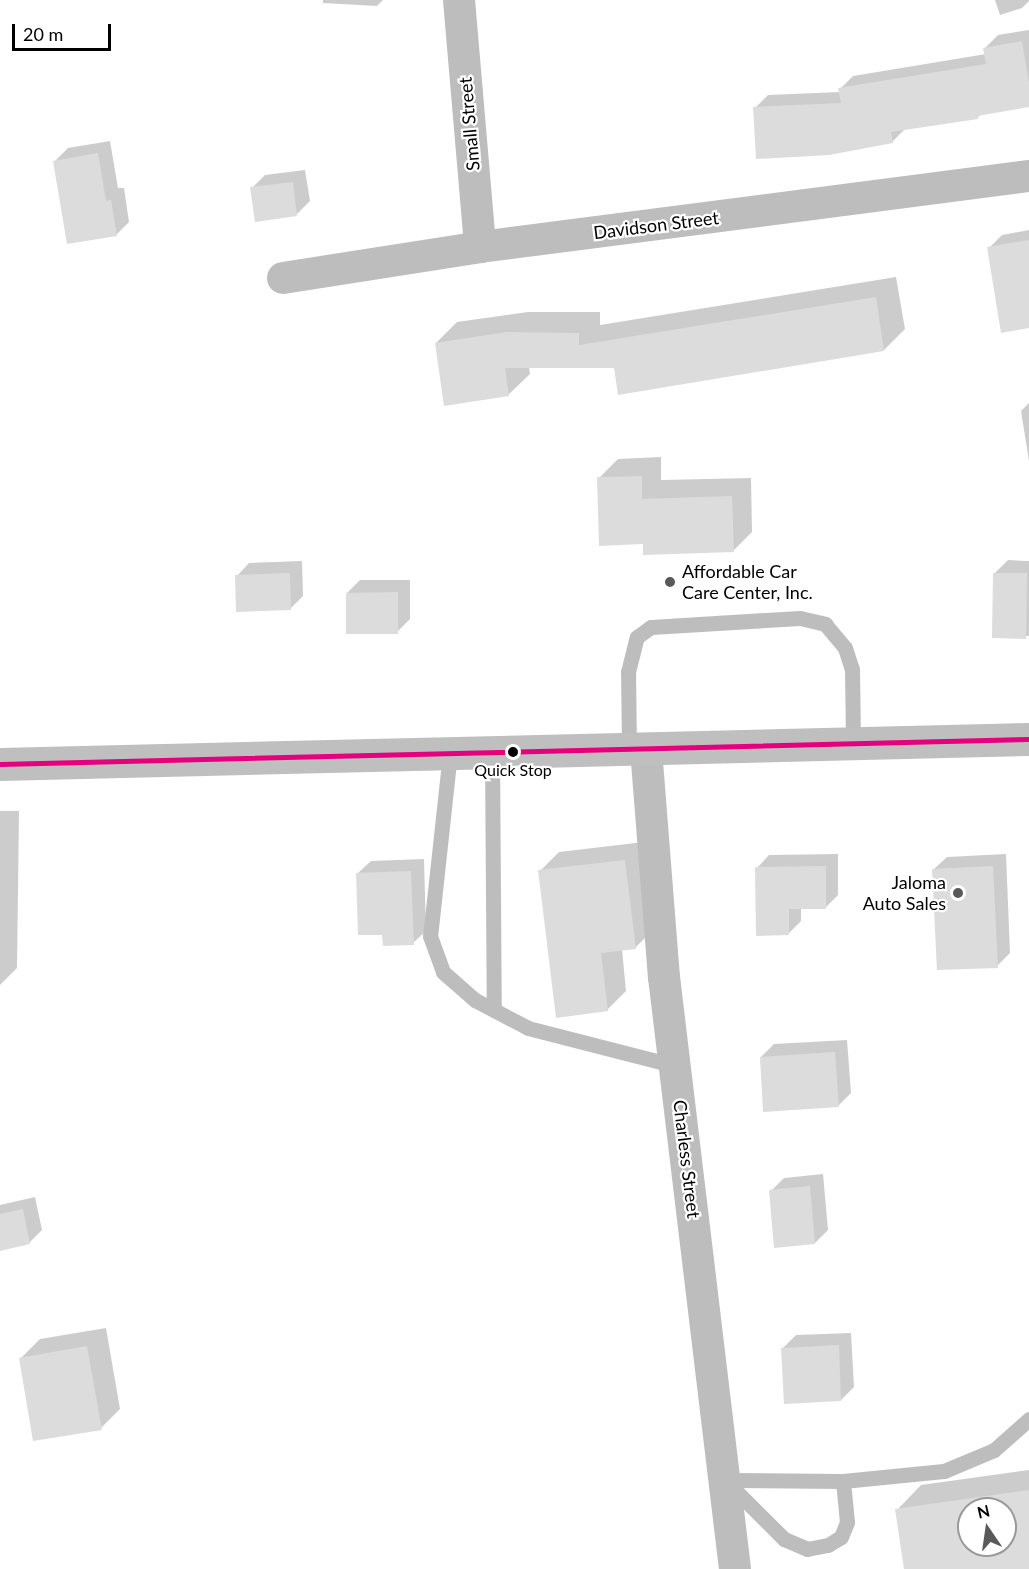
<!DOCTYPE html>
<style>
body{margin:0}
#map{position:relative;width:1029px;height:1569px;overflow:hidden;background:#fff;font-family:Lato,sans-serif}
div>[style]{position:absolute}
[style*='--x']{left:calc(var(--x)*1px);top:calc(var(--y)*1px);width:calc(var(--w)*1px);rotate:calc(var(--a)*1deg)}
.shadow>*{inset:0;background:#0003}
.building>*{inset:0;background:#dcdcdc}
.service>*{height:15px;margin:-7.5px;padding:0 7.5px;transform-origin:7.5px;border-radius:7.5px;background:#bdbdbd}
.minor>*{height:32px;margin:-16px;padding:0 16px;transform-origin:16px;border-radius:16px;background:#bdbdbd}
.secondary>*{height:33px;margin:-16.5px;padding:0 16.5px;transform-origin:16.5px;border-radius:16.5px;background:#bfbfbf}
.bus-1>*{height:4.5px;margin:-2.25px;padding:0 2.25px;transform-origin:2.25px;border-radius:2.25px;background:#e5007d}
.dots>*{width:16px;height:16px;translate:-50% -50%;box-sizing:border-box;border:3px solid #fff;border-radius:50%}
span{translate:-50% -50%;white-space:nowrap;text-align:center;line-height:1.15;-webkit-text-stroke:4.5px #fff;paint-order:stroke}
.bus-label{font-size:16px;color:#000}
.street-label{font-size:18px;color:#000}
.poi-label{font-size:18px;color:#000}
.left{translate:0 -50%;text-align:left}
.right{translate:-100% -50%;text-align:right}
.north{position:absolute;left:957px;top:1497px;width:60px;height:60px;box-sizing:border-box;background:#fff;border:2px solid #999;border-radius:50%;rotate:347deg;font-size:16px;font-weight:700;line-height:24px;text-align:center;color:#000}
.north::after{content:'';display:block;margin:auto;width:21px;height:27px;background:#595959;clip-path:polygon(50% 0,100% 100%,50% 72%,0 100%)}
.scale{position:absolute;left:12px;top:24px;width:99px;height:27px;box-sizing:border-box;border:3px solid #000;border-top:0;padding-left:8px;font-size:18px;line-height:21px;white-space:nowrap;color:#000;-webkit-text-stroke:4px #fff;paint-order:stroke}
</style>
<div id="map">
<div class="shadow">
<i style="clip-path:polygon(323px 0,383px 0,377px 6px,323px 3px)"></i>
<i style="clip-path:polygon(995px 0,1029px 0,1029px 1px,1022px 8px,1000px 15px)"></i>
<i style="clip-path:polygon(1029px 30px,1029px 106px,981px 114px,977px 118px,906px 128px,892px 142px,755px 108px,768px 95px,840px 92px,840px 89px,853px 76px,986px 54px,985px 48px,998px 35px)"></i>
<i style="clip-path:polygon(110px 141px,118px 188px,124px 188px,129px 222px,116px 235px,55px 161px,68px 148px)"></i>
<i style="clip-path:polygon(305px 170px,310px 201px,297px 214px,252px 188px,265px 175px)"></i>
<i style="clip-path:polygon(1029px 230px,1029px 327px,989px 248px,1002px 235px)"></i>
<i style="clip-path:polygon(896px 277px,905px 329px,884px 350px,615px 367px,529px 367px,530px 374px,508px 395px,436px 343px,457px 322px,528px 312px,600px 312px,600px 325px)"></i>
<i style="clip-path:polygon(1029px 403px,1029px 461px,1021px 411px)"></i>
<i style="clip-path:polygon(661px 457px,661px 480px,751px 478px,752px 532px,733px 551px,645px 543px,599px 478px,618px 459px)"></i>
<i style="clip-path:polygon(1008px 560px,1029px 561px,1029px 636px,993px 636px,995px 573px)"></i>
<i style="clip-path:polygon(302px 561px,303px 596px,290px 609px,237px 576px,249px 563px)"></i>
<i style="clip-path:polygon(360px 580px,410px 580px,410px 619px,397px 632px,347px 593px)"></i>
<i style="clip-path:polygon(0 811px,19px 811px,17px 968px,0 985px)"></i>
<i style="clip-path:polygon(644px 842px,654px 929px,635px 948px,622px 949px,626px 991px,607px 1010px,540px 871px,559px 852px)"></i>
<i style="clip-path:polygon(838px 854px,838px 895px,825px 908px,801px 908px,801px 921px,788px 934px,757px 868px,769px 855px)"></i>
<i style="clip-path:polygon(1006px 854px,1010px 953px,997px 966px,934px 869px,947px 857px)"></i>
<i style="clip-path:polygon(424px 859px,426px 931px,413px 943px,384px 933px,358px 873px,371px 861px)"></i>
<i style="clip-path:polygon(847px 1040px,851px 1093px,838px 1106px,761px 1057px,774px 1044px)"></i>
<i style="clip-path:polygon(823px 1174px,828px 1230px,815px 1243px,771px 1191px,784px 1178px)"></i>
<i style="clip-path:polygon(35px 1197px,42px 1230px,29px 1243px,0 1249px,0 1205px)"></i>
<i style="clip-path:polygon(106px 1328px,120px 1409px,101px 1428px,21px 1358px,40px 1339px)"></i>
<i style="clip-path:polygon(851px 1333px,854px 1387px,841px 1400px,783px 1348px,796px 1335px)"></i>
<i style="clip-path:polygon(evenodd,1029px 1470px,1029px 1569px,905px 1569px,897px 1510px,921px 1485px,1029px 1470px,969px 1509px,1005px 1509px,1005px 1545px,969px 1545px,969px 1509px)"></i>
</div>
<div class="building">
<i style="clip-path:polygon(1022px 41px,1029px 83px,1029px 107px,977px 116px,978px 119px,891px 132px,893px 143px,829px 155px,756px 159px,753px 107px,841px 103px,838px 88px,986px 64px,983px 48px)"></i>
<i style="clip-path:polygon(98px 153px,106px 201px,111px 200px,117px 236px,67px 244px,53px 161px)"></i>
<i style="clip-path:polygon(293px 182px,297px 216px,255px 222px,250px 187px)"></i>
<i style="clip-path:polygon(1029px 240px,1029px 328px,1001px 333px,987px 247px)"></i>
<i style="clip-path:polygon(876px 297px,884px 351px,618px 395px,614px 368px,505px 368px,509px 396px,444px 406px,435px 343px,506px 332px,579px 333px,579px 345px)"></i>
<i style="clip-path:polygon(642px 476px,642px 499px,732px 496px,734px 552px,643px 555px,643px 544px,599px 546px,597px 477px)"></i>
<i style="clip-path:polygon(290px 573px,291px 610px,236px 612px,235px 575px)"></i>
<i style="clip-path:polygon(993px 573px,1027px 573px,1026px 639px,992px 638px)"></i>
<i style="clip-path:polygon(398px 592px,398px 634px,346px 634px,346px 593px)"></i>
<i style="clip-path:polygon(625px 860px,636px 949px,601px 953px,608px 1011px,556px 1018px,538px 870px)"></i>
<i style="clip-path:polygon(826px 866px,826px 909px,789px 909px,789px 935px,756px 936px,755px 867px)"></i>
<i style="clip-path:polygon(993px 866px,998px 968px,937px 970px,932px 869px)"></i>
<i style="clip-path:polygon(411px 871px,414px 945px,383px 946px,382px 935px,358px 935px,356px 873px)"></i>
<i style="clip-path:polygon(835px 1052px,839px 1107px,763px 1112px,760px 1057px)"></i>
<i style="clip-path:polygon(810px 1186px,815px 1244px,774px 1248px,769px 1190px)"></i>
<i style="clip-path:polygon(23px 1209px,30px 1244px,0 1251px,0 1214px)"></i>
<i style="clip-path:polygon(839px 1345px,841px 1401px,784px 1404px,781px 1348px)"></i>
<i style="clip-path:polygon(87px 1346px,102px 1430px,33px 1441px,19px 1358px)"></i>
<i style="clip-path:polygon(evenodd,1029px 1490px,1029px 1569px,904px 1569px,895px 1509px,1029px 1490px,969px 1509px,1005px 1509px,1005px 1545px,969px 1545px,969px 1509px)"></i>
</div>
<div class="service">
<i style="--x:629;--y:750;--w:78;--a:-90.7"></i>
<i style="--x:628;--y:672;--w:36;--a:-76"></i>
<i style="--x:637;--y:637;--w:17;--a:-36"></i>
<i style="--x:651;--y:627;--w:149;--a:-3.5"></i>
<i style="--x:800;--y:618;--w:26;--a:13"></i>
<i style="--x:825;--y:624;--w:31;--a:50"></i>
<i style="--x:845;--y:648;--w:22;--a:72"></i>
<i style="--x:852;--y:669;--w:74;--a:89.2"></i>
<i style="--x:450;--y:753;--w:184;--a:96.2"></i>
<i style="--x:430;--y:936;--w:38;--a:70"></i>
<i style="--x:443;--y:972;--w:43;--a:41.2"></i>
<i style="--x:475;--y:1000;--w:60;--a:27.8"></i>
<i style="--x:528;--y:1028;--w:153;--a:14.4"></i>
<i style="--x:492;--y:753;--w:257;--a:89.6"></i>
<i style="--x:724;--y:1480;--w:119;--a:0.5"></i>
<i style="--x:843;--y:1481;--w:101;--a:-5.7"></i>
<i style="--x:944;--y:1471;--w:54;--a:-22.8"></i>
<i style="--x:994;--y:1450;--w:47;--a:-41.5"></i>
<i style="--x:729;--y:1484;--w:78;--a:45"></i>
<i style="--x:784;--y:1539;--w:25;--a:23"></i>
<i style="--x:807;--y:1549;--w:21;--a:-11"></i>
<i style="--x:828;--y:1545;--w:15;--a:-32"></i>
<i style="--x:841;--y:1537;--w:16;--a:-68"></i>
<i style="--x:847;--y:1522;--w:41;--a:-95.6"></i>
</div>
<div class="minor">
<i style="--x:459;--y:0;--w:248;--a:85.1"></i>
<i style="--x:283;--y:278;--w:199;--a:-8.9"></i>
<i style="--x:480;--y:247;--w:554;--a:-7.37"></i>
<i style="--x:646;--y:749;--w:229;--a:85.5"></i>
<i style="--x:664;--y:977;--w:596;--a:83.16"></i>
</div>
<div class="secondary">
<i style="--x:0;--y:764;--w:1029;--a:-1.39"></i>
</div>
<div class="bus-1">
<i style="--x:0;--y:764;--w:1029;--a:-1.39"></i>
</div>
<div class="dots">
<i style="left:670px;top:582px;background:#595959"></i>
<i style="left:513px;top:752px;background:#000"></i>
<i style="left:958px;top:893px;background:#595959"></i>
</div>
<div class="bus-label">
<span style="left:513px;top:770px">Quick Stop</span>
</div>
<div class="street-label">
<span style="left:469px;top:124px;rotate:-95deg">Small Street</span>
<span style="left:656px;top:225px;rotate:-7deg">Davidson Street</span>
<span style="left:687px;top:1159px;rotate:83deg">Charless Street</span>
</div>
<div class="poi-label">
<span class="left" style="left:682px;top:582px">Affordable Car<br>Care Center, Inc.</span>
<span class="right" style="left:946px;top:893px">Jaloma<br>Auto Sales</span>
</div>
<div class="north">N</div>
<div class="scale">20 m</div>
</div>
